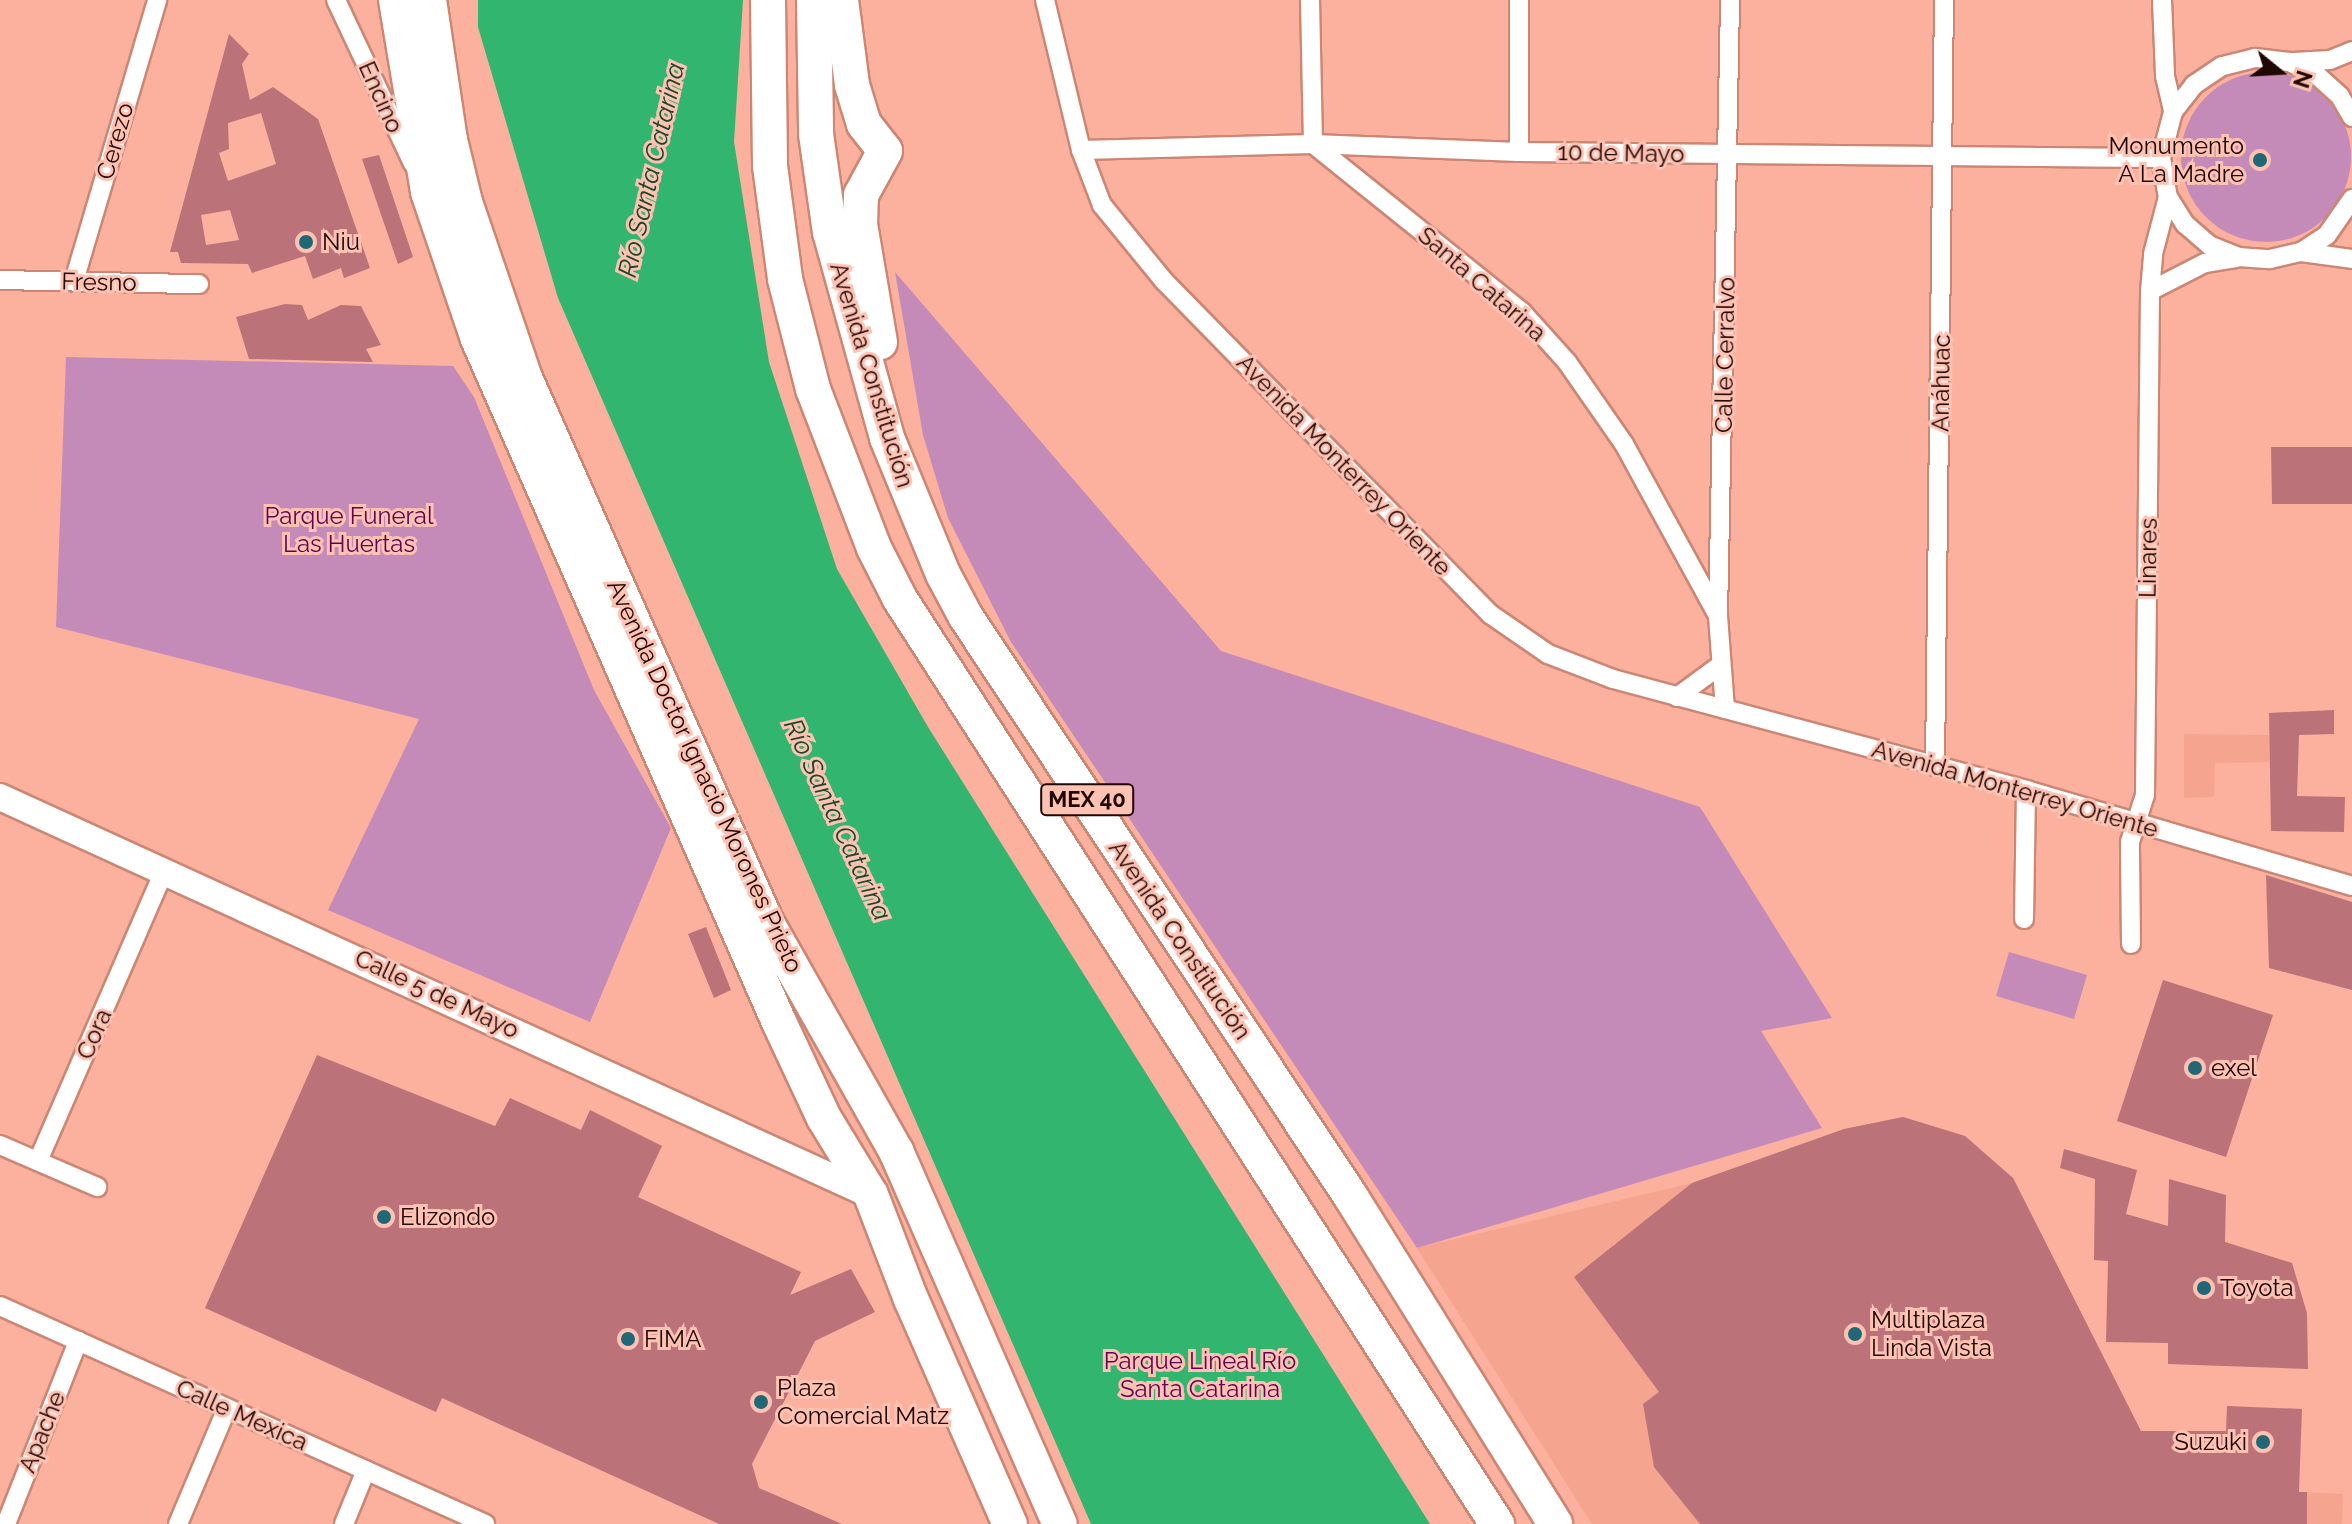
<!DOCTYPE html>
<meta charset="utf-8">
<style>
body{margin:0}
#map{position:relative;width:2352px;height:1524px;overflow:hidden;background:#fbb19e;font-family:Raleway,sans-serif}
div>[style]{position:absolute}
[style*='--x']{left:calc(var(--x)*1px);top:calc(var(--y)*1px);width:calc(var(--w)*1px);rotate:calc(var(--a)*1deg)}
.built>*{inset:0;background:#f5a48f}
.green>*{inset:0;background:#c58bb8}
.round{border-radius:50%}
.water>*{inset:0;background:#32b56f}
.building>*{inset:0;background:#bb7379}
.roads{filter:drop-shadow(2px 0 #cc8674) drop-shadow(-2px 0 #cc8674) drop-shadow(0 2px #cc8674) drop-shadow(0 -2px #cc8674)}
.street>*{height:18px;margin:-9px;padding:0 9px;transform-origin:9px;border-radius:9px;background:#fff}
.secondary>*{height:26px;margin:-13px;padding:0 13px;transform-origin:13px;border-radius:13px;background:#fff}
.highway>*{height:34px;margin:-17px;padding:0 17px;transform-origin:17px;border-radius:17px;background:#fff}
.dots>*{width:22px;height:22px;translate:-50% -50%;box-sizing:border-box;border:4px solid #fec2b3;border-radius:50%}
span{translate:-50% -50%;white-space:nowrap;text-align:center;line-height:1.15;-webkit-text-stroke:6px #fec2b3;paint-order:stroke}
.shield-label span{padding:2px 6px;background:#fec2b3;border:2px solid;border-radius:6px;-webkit-text-stroke-width:0}
.shield-label{font-size:22px;color:#1f0703;font-weight:700}
.street-label{font-size:24px;color:#1f0703}
.poi-label{font-size:24px;color:#1f0703}
.right{translate:-100% -50%;text-align:right}
.left{translate:0 -50%;text-align:left}
.park-label{font-size:24px;color:#5f0253}
.water-label{font-size:26px;color:#16482b;font-style:italic}
.north{position:absolute;left:2240px;top:32px;width:80px;height:80px;-webkit-text-stroke:6px #fec2b3;paint-order:stroke;rotate:108deg;font-size:22px;font-weight:700;line-height:32px;text-align:center;color:#1f0703}
.north::after{content:'';display:block;margin:auto;width:28px;height:36px;background:#1f0703;clip-path:polygon(50% 0,100% 100%,50% 72%,0 100%)}
</style>
<div id="map">
<div class="built">
<i style="clip-path:polygon(2184px 734px,2269px 735px,2269px 762px,2215px 763px,2214px 797px,2184px 798px)"></i>
<i style="clip-path:polygon(1903px 1117px,1965px 1136px,2013px 1178px,2139px 1427px,2142px 1458px,2165px 1485px,2343px 1494px,2342px 1524px,1592px 1524px,1417px 1248px,1692px 1183px,1844px 1129px)"></i>
</div>
<div class="green">
<i class="round" style="left:2181px;top:72px;width:170px;height:170px"></i>
<i style="clip-path:polygon(895px 272px,1221px 651px,1700px 807px,1832px 1018px,1761px 1031px,1822px 1128px,1417px 1248px,1011px 642px,948px 518px,923px 435px)"></i>
<i style="clip-path:polygon(66px 357px,453px 366px,474px 397px,594px 690px,671px 828px,590px 1022px,328px 910px,419px 719px,56px 627px)"></i>
<i style="clip-path:polygon(2009px 952px,2087px 975px,2074px 1019px,1996px 996px)"></i>
</div>
<div class="water">
<i style="clip-path:polygon(478px 0,743px 0,734px 142px,769px 362px,837px 569px,928px 727px,1430px 1524px,1091px 1524px,558px 298px,478px 27px)"></i>
</div>
<div class="building">
<i style="clip-path:polygon(evenodd,229px 34px,249px 54px,242px 64px,250px 100px,273px 87px,318px 119px,370px 268px,344px 278px,341px 268px,313px 279px,305px 256px,252px 273px,248px 264px,181px 263px,178px 252px,170px 252px,229px 34px,261px 113px,276px 164px,228px 181px,219px 153px,229px 149px,228px 123px,261px 113px,229px 34px,230px 210px,239px 240px,206px 245px,201px 215px,230px 210px)"></i>
<i style="clip-path:polygon(379px 155px,413px 257px,398px 264px,362px 159px)"></i>
<i style="clip-path:polygon(285px 304px,302px 305px,308px 320px,341px 305px,361px 306px,381px 345px,366px 349px,373px 362px,249px 359px,236px 317px)"></i>
<i style="clip-path:polygon(2271px 447px,2352px 447px,2352px 504px,2272px 504px)"></i>
<i style="clip-path:polygon(2334px 710px,2334px 734px,2299px 735px,2297px 796px,2345px 797px,2344px 832px,2271px 831px,2269px 713px)"></i>
<i style="clip-path:polygon(2266px 875px,2352px 902px,2352px 990px,2269px 968px)"></i>
<i style="clip-path:polygon(706px 927px,731px 990px,714px 998px,688px 934px)"></i>
<i style="clip-path:polygon(2163px 980px,2273px 1015px,2226px 1157px,2117px 1121px)"></i>
<i style="clip-path:polygon(317px 1055px,495px 1126px,510px 1098px,581px 1130px,590px 1110px,662px 1146px,638px 1197px,801px 1272px,790px 1295px,851px 1269px,875px 1312px,815px 1341px,752px 1464px,759px 1488px,842px 1524px,719px 1524px,442px 1398px,436px 1412px,205px 1308px)"></i>
<i style="clip-path:polygon(1903px 1117px,1965px 1136px,2013px 1178px,2141px 1431px,2226px 1431px,2227px 1406px,2302px 1409px,2299px 1492px,2307px 1492px,2307px 1524px,1700px 1524px,1654px 1467px,1643px 1404px,1659px 1392px,1574px 1277px,1692px 1183px,1844px 1129px)"></i>
<i style="clip-path:polygon(2064px 1149px,2137px 1170px,2126px 1214px,2168px 1226px,2169px 1179px,2226px 1195px,2225px 1242px,2292px 1263px,2307px 1313px,2308px 1369px,2168px 1364px,2168px 1343px,2106px 1342px,2108px 1261px,2094px 1260px,2095px 1179px,2060px 1168px)"></i>
</div>
<div class="roads">
<div class="street">
<i style="--x:336;--y:0;--w:181;--a:64.8"></i>
<i style="--x:1045;--y:0;--w:154;--a:76.5"></i>
<i style="--x:1081;--y:150;--w:59;--a:69.1"></i>
<i style="--x:1102;--y:205;--w:98;--a:50.8"></i>
<i style="--x:1164;--y:281;--w:466;--a:45.6"></i>
<i style="--x:1490;--y:614;--w:70;--a:34.6"></i>
<i style="--x:1548;--y:654;--w:70;--a:21"></i>
<i style="--x:1613;--y:679;--w:428;--a:15"></i>
<i style="--x:2026;--y:790;--w:340;--a:16.4"></i>
<i style="--x:1310;--y:0;--w:144;--a:88.8"></i>
<i style="--x:1313;--y:144;--w:268;--a:38.8"></i>
<i style="--x:1522;--y:312;--w:67;--a:48"></i>
<i style="--x:1567;--y:362;--w:100;--a:55.2"></i>
<i style="--x:1624;--y:444;--w:196;--a:61.3"></i>
<i style="--x:1519;--y:0;--w:152;--a:90"></i>
<i style="--x:2162;--y:0;--w:76;--a:87.7"></i>
<i style="--x:2165;--y:76;--w:37;--a:77"></i>
<i style="--x:2293;--y:62;--w:37;--a:-3"></i>
<i style="--x:2330;--y:60;--w:24;--a:-22"></i>
<i style="--x:2352;--y:117;--w:24;--a:-120"></i>
<i style="--x:2340;--y:96;--w:31;--a:-138"></i>
<i style="--x:2317;--y:75;--w:31;--a:-155"></i>
<i style="--x:2289;--y:62;--w:34;--a:-173"></i>
<i style="--x:2255;--y:58;--w:34;--a:166"></i>
<i style="--x:2222;--y:66;--w:34;--a:146"></i>
<i style="--x:2194;--y:85;--w:34;--a:128"></i>
<i style="--x:2173;--y:112;--w:48;--a:104.6"></i>
<i style="--x:2161;--y:158;--w:40;--a:80"></i>
<i style="--x:2168;--y:197;--w:32;--a:58"></i>
<i style="--x:2185;--y:224;--w:32;--a:41"></i>
<i style="--x:2209;--y:245;--w:31;--a:22"></i>
<i style="--x:2238;--y:257;--w:32;--a:4"></i>
<i style="--x:2270;--y:259;--w:32;--a:-13"></i>
<i style="--x:2301;--y:252;--w:31;--a:-33"></i>
<i style="--x:2327;--y:235;--w:44;--a:-55.2"></i>
<i style="--x:1081;--y:150;--w:232;--a:-1.5"></i>
<i style="--x:1313;--y:144;--w:206;--a:2.2"></i>
<i style="--x:1519;--y:152;--w:642;--a:0.54"></i>
<i style="--x:2301;--y:252;--w:51;--a:7.8"></i>
<i style="--x:0;--y:280;--w:199;--a:1.2"></i>
<i style="--x:74;--y:281;--w:293;--a:-73.5"></i>
<i style="--x:2150;--y:291;--w:62;--a:-27"></i>
<i style="--x:2205;--y:263;--w:31;--a:-9"></i>
<i style="--x:1677;--y:697;--w:51;--a:-36.2"></i>
<i style="--x:1725;--y:709;--w:93;--a:-94.3"></i>
<i style="--x:1718;--y:616;--w:616;--a:-88.88"></i>
<i style="--x:1935;--y:766;--w:766;--a:-89.33"></i>
<i style="--x:2024;--y:919;--w:129;--a:-89.1"></i>
<i style="--x:2131;--y:944;--w:102;--a:-90.6"></i>
<i style="--x:2130;--y:842;--w:49;--a:-72.3"></i>
<i style="--x:2145;--y:795;--w:504;--a:-89.43"></i>
<i style="--x:2150;--y:291;--w:37;--a:-85"></i>
<i style="--x:2153;--y:254;--w:59;--a:-75.3"></i>
<i style="--x:0;--y:1145;--w:106;--a:23.4"></i>
<i style="--x:38;--y:1161;--w:318;--a:-66.5"></i>
<i style="--x:0;--y:1306;--w:532;--a:24.2"></i>
<i style="--x:6;--y:1524;--w:197;--a:-68.5"></i>
<i style="--x:178;--y:1524;--w:126;--a:-67.1"></i>
<i style="--x:344;--y:1524;--w:58;--a:-67.8"></i>
</div>
<div class="secondary">
<i style="--x:0;--y:797;--w:958;--a:24.56"></i>
</div>
<div class="highway">
<i style="--x:396;--y:0;--w:195;--a:80.5"></i>
<i style="--x:428;--y:192;--w:155;--a:71.2"></i>
<i style="--x:478;--y:339;--w:746;--a:66.22"></i>
<i style="--x:779;--y:1022;--w:106;--a:64.9"></i>
<i style="--x:824;--y:1118;--w:90;--a:58.6"></i>
<i style="--x:871;--y:1195;--w:111;--a:69"></i>
<i style="--x:911;--y:1299;--w:246;--a:66.3"></i>
<i style="--x:429;--y:0;--w:142;--a:81.5"></i>
<i style="--x:450;--y:140;--w:64;--a:76.4"></i>
<i style="--x:465;--y:202;--w:186;--a:71.2"></i>
<i style="--x:525;--y:378;--w:596;--a:66.06"></i>
<i style="--x:767;--y:923;--w:262;--a:60.5"></i>
<i style="--x:896;--y:1151;--w:407;--a:66.3"></i>
<i style="--x:768;--y:0;--w:166;--a:89.3"></i>
<i style="--x:770;--y:166;--w:114;--a:82.4"></i>
<i style="--x:785;--y:279;--w:114;--a:75.7"></i>
<i style="--x:813;--y:389;--w:170;--a:69"></i>
<i style="--x:874;--y:548;--w:57;--a:63"></i>
<i style="--x:900;--y:599;--w:1101;--a:57.16"></i>
<i style="--x:814;--y:0;--w:134;--a:89.1"></i>
<i style="--x:816;--y:134;--w:99;--a:81.9"></i>
<i style="--x:830;--y:232;--w:214;--a:74.5"></i>
<i style="--x:887;--y:438;--w:147;--a:67.6"></i>
<i style="--x:943;--y:574;--w:49;--a:61.9"></i>
<i style="--x:966;--y:617;--w:696;--a:56.42"></i>
<i style="--x:1351;--y:1197;--w:385;--a:58"></i>
<i style="--x:841;--y:0;--w:86;--a:82.6"></i>
<i style="--x:852;--y:85;--w:41;--a:72.9"></i>
<i style="--x:864;--y:124;--w:34;--a:52"></i>
<i style="--x:885;--y:151;--w:50;--a:118.6"></i>
<i style="--x:861;--y:195;--w:29;--a:92"></i>
<i style="--x:860;--y:224;--w:120;--a:80.4"></i>
</div>
</div>
<div class="dots">
<i style="left:2260px;top:160px;background:#216877"></i>
<i style="left:306px;top:242px;background:#216877"></i>
<i style="left:2195px;top:1068px;background:#216877"></i>
<i style="left:384px;top:1217px;background:#216877"></i>
<i style="left:2204px;top:1288px;background:#216877"></i>
<i style="left:1855px;top:1334px;background:#216877"></i>
<i style="left:628px;top:1339px;background:#216877"></i>
<i style="left:761px;top:1402px;background:#216877"></i>
<i style="left:2263px;top:1442px;background:#216877"></i>
</div>
<div class="shield-label">
<span style="left:1087px;top:800px">MEX 40</span>
</div>
<div class="street-label">
<span style="left:381px;top:97px;rotate:66deg">Encino</span>
<span style="left:115px;top:141px;rotate:-74deg">Cerezo</span>
<span style="left:1621px;top:153px;rotate:1deg">10 de Mayo</span>
<span style="left:99px;top:282px;rotate:1deg">Fresno</span>
<span style="left:1482px;top:284px;rotate:41deg">Santa Catarina</span>
<span style="left:1725px;top:355px;rotate:-89deg">Calle Cerralvo</span>
<span style="left:872px;top:375px;rotate:73deg">Avenida Constitución</span>
<span style="left:1941px;top:383px;rotate:-89deg">Anáhuac</span>
<span style="left:1344px;top:465px;rotate:46deg">Avenida Monterrey Oriente</span>
<span style="left:2148px;top:558px;rotate:-89deg">Linares</span>
<span style="left:705px;top:776px;rotate:65deg">Avenida Doctor Ignacio Morones Prieto</span>
<span style="left:2015px;top:789px;rotate:16deg">Avenida Monterrey Oriente</span>
<span style="left:1180px;top:940px;rotate:56deg">Avenida Constitución</span>
<span style="left:437px;top:994px;rotate:25deg">Calle 5 de Mayo</span>
<span style="left:94px;top:1034px;rotate:-66deg">Cora</span>
<span style="left:242px;top:1415px;rotate:24deg">Calle Mexica</span>
<span style="left:42px;top:1432px;rotate:-68deg">Apache</span>
</div>
<div class="poi-label">
<span class="right" style="left:2244px;top:160px">Monumento<br>A La Madre</span>
<span class="left" style="left:322px;top:242px">Niu</span>
<span class="left" style="left:2211px;top:1068px">exel</span>
<span class="left" style="left:400px;top:1217px">Elizondo</span>
<span class="left" style="left:2220px;top:1288px">Toyota</span>
<span class="left" style="left:1871px;top:1334px">Multiplaza<br>Linda Vista</span>
<span class="left" style="left:644px;top:1339px">FIMA</span>
<span class="left" style="left:777px;top:1402px">Plaza<br>Comercial Matz</span>
<span class="right" style="left:2247px;top:1442px">Suzuki</span>
</div>
<div class="park-label">
<span style="left:349px;top:530px">Parque Funeral<br>Las Huertas</span>
<span style="left:1200px;top:1375px">Parque Lineal Río<br>Santa Catarina</span>
</div>
<div class="water-label">
<span style="left:652px;top:170px;rotate:-77deg">Río Santa Catarina</span>
<span style="left:837px;top:820px;rotate:65deg">Río Santa Catarina</span>
</div>
<div class="north">N</div>
</div>
